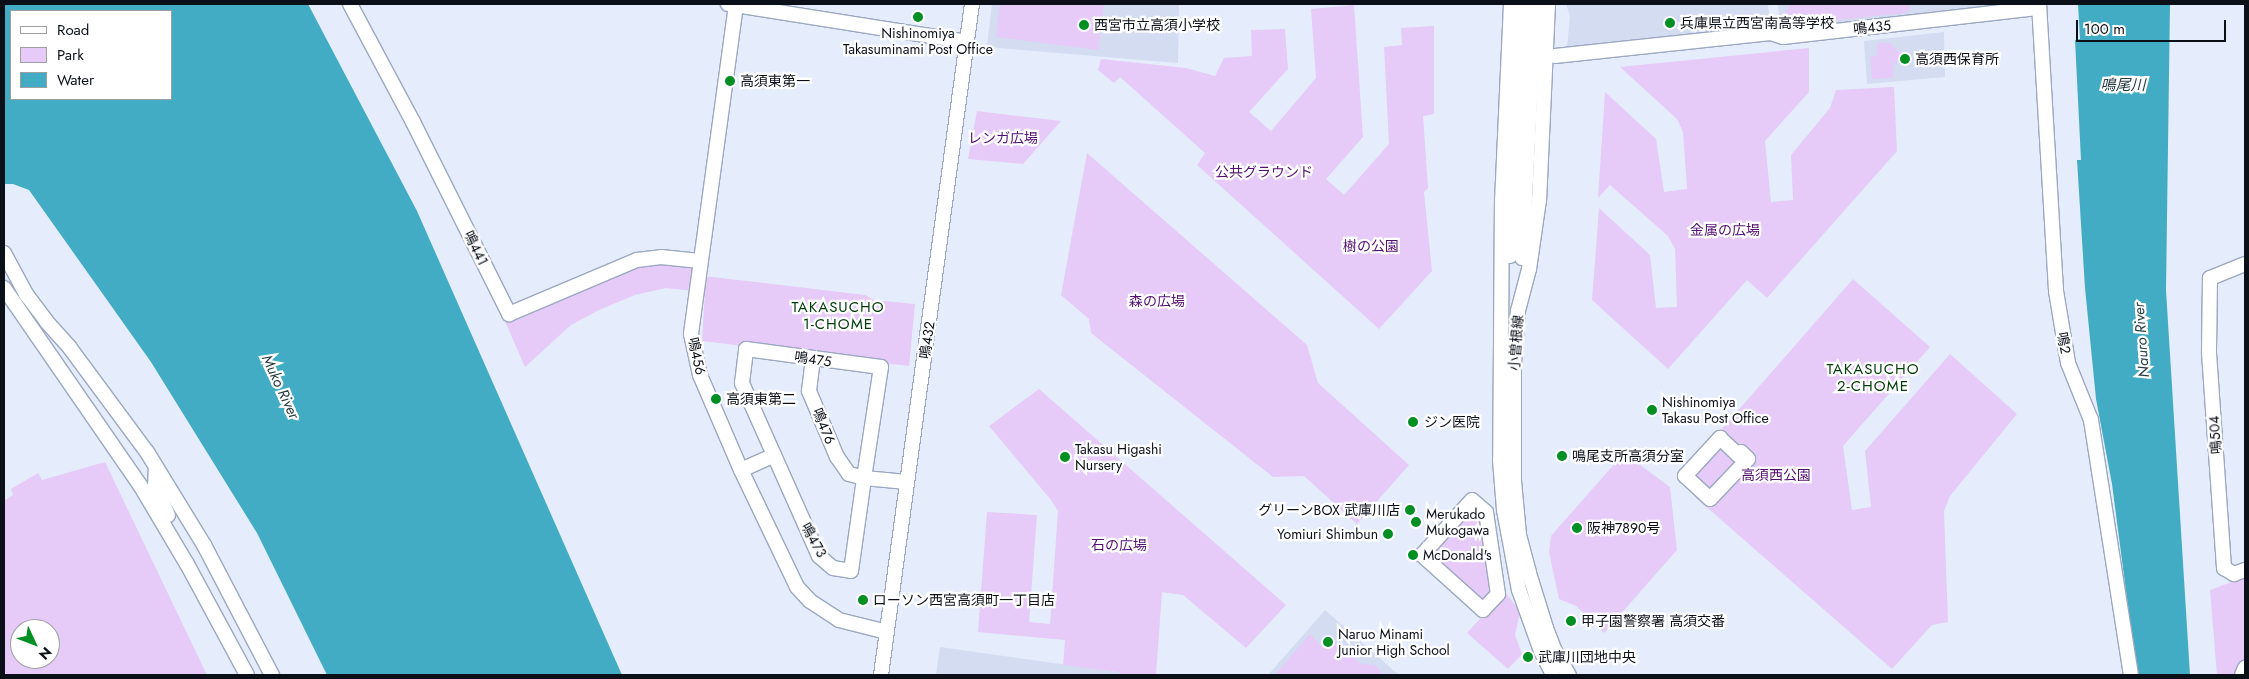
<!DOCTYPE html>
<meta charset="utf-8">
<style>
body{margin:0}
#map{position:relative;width:2249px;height:679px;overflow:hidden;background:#e5edfd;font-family:Jost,"Noto Sans JP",sans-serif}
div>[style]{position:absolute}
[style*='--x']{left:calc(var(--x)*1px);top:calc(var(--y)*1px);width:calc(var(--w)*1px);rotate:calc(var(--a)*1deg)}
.built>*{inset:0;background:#d3dcf0}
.green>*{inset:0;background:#e6caf7}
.water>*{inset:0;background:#42acc5}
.roads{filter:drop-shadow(1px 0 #9ba8c1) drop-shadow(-1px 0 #9ba8c1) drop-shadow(0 1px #9ba8c1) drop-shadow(0 -1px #9ba8c1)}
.minor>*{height:14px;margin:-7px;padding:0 7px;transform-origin:7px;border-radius:7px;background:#fff}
.dots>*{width:14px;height:14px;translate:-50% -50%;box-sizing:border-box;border:2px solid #fff;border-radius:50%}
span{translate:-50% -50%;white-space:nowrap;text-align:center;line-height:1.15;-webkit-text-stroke:4.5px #fff;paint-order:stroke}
.poi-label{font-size:14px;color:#0b0f18}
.left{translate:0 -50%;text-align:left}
.right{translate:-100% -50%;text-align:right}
.street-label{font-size:14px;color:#0b0f18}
.park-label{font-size:14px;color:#540f72}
.water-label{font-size:15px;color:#263d44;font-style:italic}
.neighbourhood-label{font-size:15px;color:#003d08;letter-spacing:1px}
.frame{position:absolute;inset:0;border:5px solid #0b0f18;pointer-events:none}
.legend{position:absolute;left:10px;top:10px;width:162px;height:90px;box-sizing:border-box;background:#fff;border:1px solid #9d9fa3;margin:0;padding:6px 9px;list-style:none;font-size:15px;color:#0b0f18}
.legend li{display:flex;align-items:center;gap:10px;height:25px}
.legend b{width:25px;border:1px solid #9d9fa3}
.north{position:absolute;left:10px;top:619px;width:50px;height:50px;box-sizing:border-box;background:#fff;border:1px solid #9d9fa3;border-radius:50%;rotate:133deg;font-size:14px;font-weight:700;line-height:20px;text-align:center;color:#0b0f18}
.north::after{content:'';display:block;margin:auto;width:18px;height:22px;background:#008f22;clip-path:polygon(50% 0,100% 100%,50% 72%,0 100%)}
.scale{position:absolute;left:2076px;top:20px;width:150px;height:22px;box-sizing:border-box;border:2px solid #0b0f18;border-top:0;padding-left:6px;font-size:15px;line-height:18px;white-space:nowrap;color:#0b0f18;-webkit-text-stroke:4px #fff;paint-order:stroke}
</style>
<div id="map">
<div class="built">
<i style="clip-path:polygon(992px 4px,1179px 4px,1178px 63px,987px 47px)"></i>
<i style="clip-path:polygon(1566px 4px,1768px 4px,1771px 31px,1571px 51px,1567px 47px,1570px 16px)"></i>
<i style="clip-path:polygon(1778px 4px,2033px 4px,1786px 33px,1780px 29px)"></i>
<i style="clip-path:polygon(1944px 32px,1945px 77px,1867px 84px,1864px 41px)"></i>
<i style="clip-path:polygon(1325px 610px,1399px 675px,1268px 675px)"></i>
<i style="clip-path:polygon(940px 647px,1118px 672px,1121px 675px,936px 675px)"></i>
</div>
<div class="green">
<i style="clip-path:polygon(1000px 4px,1104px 4px,1098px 50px,996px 37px)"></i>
<i style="clip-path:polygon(1789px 4px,1909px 4px,1910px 9px,1905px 13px,1787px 25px,1785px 10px,1789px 9px)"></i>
<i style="clip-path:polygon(1354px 5px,1363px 137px,1326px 179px,1344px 195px,1389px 144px,1384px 47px,1402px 45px,1401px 28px,1434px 26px,1434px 114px,1423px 116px,1428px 188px,1424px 192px,1432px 271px,1379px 329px,1197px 165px,1205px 153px,1120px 77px,1114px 83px,1098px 70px,1101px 59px,1186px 68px,1215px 76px,1224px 58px,1252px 56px,1251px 30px,1285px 29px,1288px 69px,1249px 112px,1271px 131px,1316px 78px,1311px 9px)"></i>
<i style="clip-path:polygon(1877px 43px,1890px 43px,1902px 55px,1893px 65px,1893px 78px,1872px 79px,1870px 57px,1877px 56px)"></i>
<i style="clip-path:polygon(1809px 48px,1809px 92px,1765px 141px,1771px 202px,1793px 200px,1791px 155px,1830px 108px,1836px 90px,1894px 87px,1897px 151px,1767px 298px,1747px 280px,1668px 369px,1592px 300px,1599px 208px,1650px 255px,1656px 308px,1677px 307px,1675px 249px,1668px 236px,1610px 185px,1598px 198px,1605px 92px,1656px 139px,1664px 192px,1687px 189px,1683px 132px,1677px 119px,1620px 67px)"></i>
<i style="clip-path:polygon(977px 111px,1061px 121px,1023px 164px,968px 159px)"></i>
<i style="clip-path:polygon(1087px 153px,1307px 345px,1318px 383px,1409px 465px,1357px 524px,1304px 476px,1273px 477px,1091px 333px,1089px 319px,1061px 295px)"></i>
<i style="clip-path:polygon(641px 263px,705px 265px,704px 276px,865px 295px,874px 300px,915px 304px,909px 366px,702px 341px,705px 292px,666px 288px,635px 295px,599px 310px,571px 325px,525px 367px,504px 319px)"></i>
<i style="clip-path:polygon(1853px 279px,1930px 347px,1843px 446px,1852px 510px,1871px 507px,1865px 451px,1950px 354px,2017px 414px,1950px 496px,1944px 511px,1948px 622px,1932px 625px,1892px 669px,1695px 497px,1681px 476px)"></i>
<i style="clip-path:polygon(1039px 389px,1286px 605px,1246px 648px,1183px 595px,1162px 592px,1156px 675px,1121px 675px,1118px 672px,1063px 665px,1065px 640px,978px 632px,987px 512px,1037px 515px,1029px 622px,1050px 624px,1058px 511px,1051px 500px,989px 426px)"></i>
<i style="clip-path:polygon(1624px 453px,1670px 487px,1677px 550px,1604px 633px,1576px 606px,1559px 599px,1549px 552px,1551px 536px)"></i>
<i style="clip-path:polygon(evenodd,105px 462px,207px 675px,4px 675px,4px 501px,13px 495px,11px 489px,38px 473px,42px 480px,105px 462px,20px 629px,50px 629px,50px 659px,20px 659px,20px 629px)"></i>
<i style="clip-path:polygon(1475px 498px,1503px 589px,1520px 612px,1515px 635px,1522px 654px,1508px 669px,1467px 633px,1487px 611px,1423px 555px)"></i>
<i style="clip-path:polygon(2245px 577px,2245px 675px,2217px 675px,2210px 590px)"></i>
<i style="clip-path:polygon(1310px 634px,1324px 649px,1333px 640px,1361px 664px,1376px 665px,1383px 675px,1275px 675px)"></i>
</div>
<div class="water">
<i style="clip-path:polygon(evenodd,4px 4px,308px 4px,417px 211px,622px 675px,327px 675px,257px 533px,151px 362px,29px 190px,13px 184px,4px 184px,4px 4px,11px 11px,171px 11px,171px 99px,11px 99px,11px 11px)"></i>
<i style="clip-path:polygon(2078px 4px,2170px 4px,2166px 290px,2190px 675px,2137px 675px,2112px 484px,2096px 399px,2085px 288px,2077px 160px,2081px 160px,2075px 40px,2080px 39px)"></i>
</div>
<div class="roads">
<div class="minor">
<i style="--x:350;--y:4;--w:134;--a:61.9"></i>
<i style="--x:413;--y:122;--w:215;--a:63.4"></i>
<i style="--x:509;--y:314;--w:139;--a:-22.9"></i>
<i style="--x:637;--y:260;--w:24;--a:-7"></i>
<i style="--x:661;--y:257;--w:39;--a:6"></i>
<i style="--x:728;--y:4;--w:242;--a:9"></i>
<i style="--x:1511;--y:4;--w:195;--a:92.6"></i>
<i style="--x:1502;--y:199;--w:261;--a:90.4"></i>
<i style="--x:1500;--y:460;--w:50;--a:85.4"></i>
<i style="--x:1504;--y:510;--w:81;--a:79.4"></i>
<i style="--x:1519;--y:590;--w:65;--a:70.2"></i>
<i style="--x:1541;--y:651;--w:27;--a:63"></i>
<i style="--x:1548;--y:4;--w:196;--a:92.6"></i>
<i style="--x:1539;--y:200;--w:70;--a:98.2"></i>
<i style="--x:1529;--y:269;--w:43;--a:104.7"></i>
<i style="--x:1518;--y:311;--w:52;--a:94.4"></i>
<i style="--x:1514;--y:363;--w:118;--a:90"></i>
<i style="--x:1514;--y:481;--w:54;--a:84.7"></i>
<i style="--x:1519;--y:535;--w:39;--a:75"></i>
<i style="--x:1529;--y:573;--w:58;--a:72.8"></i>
<i style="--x:1546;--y:628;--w:25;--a:69"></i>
<i style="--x:1555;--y:651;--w:28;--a:60"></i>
<i style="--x:2039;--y:4;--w:288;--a:86.6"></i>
<i style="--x:2056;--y:291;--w:73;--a:80.5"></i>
<i style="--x:2068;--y:363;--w:61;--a:68"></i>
<i style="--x:2091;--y:420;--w:258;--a:81.1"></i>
<i style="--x:736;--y:5;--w:332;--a:97.8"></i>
<i style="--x:691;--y:334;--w:42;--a:77.6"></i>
<i style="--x:700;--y:375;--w:103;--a:66.7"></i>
<i style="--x:741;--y:470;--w:130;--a:64.4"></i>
<i style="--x:797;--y:587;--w:19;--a:47"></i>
<i style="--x:810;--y:601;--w:35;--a:33"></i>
<i style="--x:839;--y:620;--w:49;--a:14"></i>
<i style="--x:1555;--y:56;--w:217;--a:-6.1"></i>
<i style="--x:1771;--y:33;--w:13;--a:18"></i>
<i style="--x:1783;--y:37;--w:258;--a:-6.5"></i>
<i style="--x:4;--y:253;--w:47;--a:61.8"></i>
<i style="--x:26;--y:294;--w:34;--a:53"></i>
<i style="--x:46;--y:321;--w:36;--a:48"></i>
<i style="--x:70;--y:348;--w:129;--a:53.5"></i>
<i style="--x:147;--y:452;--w:109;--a:58.5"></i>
<i style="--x:204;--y:545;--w:147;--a:62.4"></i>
<i style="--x:1510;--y:256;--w:252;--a:-87"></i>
<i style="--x:1522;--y:258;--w:254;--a:-87.1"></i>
<i style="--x:2245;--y:264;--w:38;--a:158"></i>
<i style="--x:2210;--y:278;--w:75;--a:90.8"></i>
<i style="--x:2209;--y:353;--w:216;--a:86"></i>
<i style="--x:2224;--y:568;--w:12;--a:31"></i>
<i style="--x:2234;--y:574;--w:12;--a:-20"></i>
<i style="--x:4;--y:288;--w:239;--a:55.4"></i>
<i style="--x:140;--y:485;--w:92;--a:59.3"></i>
<i style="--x:187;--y:564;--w:126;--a:61.6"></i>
<i style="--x:1720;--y:438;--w:25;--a:43"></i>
<i style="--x:1738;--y:455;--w:4;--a:-45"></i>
<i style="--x:1741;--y:452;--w:10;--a:45"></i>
<i style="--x:1748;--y:459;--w:55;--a:133.5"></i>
<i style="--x:1710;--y:499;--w:34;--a:-137"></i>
<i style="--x:1685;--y:476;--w:52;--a:-47.4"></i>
<i style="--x:774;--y:455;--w:79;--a:-114"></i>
<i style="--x:742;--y:383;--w:34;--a:-83"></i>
<i style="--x:746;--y:349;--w:136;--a:7.6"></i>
<i style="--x:881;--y:367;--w:112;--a:98.7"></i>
<i style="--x:864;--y:478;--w:16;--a:-165"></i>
<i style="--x:849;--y:474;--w:21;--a:-125"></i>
<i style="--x:837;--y:457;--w:72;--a:-113"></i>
<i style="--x:809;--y:391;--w:31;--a:-83"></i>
<i style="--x:156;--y:467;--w:19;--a:93"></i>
<i style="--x:155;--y:486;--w:32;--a:66"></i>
<i style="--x:741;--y:470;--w:36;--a:-24"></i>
<i style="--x:774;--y:455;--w:111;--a:66"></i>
<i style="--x:819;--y:556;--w:18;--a:41"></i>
<i style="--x:833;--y:568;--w:18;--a:9"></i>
<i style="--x:851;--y:571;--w:94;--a:-82"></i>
<i style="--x:864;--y:478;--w:43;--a:5.3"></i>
<i style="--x:1472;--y:500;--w:18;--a:41"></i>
<i style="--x:1486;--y:512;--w:83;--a:81.7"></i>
<i style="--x:1498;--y:594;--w:22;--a:133"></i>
<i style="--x:1483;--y:610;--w:82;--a:-138"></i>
<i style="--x:1422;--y:555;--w:74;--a:-47.7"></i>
<i style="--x:881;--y:675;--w:677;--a:-82.28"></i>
<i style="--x:2242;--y:675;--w:8;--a:-67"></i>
</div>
</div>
<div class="dots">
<i style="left:918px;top:17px;background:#008f22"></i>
<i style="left:1670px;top:23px;background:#008f22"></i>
<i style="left:1084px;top:25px;background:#008f22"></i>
<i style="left:1905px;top:59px;background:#008f22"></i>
<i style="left:730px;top:81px;background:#008f22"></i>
<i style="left:716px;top:399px;background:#008f22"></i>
<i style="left:1652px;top:410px;background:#008f22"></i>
<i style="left:1413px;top:422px;background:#008f22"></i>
<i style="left:1562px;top:456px;background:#008f22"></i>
<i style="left:1065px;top:457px;background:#008f22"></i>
<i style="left:1410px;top:510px;background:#008f22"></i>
<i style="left:1416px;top:522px;background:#008f22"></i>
<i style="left:1577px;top:528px;background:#008f22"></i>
<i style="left:1388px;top:534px;background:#008f22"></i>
<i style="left:1413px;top:555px;background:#008f22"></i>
<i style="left:863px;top:600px;background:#008f22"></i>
<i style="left:1571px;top:621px;background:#008f22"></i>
<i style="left:1328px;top:642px;background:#008f22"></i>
<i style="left:1528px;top:657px;background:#008f22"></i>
</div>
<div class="poi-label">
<span class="left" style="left:1680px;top:23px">兵庫県立西宮南高等学校</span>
<span class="left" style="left:1094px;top:25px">西宮市立高須小学校</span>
<span style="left:918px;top:41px">Nishinomiya<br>Takasuminami Post Office</span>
<span class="left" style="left:1915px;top:59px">高須西保育所</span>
<span class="left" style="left:740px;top:81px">高須東第一</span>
<span class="left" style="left:726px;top:399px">高須東第二</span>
<span class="left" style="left:1662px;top:410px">Nishinomiya<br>Takasu Post Office</span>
<span class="left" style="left:1424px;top:422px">ジン医院</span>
<span class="left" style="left:1075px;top:457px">Takasu Higashi<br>Nursery</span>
<span class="left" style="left:1572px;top:456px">鳴尾支所高須分室</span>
<span class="right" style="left:1400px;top:510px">グリーンBOX 武庫川店</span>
<span class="left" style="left:1426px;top:522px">Merukado<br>Mukogawa</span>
<span class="left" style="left:1587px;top:528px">阪神7890号</span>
<span class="right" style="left:1378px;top:534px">Yomiuri Shimbun</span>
<span class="left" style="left:1423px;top:555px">McDonald's</span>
<span class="left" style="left:873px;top:600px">ローソン西宮高須町一丁目店</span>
<span class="left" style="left:1581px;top:621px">甲子園警察署 高須交番</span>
<span class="left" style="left:1338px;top:642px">Naruo Minami<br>Junior High School</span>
<span class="left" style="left:1538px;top:657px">武庫川団地中央</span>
</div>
<div class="street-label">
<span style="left:1872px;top:27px;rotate:-6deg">鳴435</span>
<span style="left:476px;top:248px;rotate:64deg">鳴441</span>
<span style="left:927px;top:340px;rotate:-82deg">鳴432</span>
<span style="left:1516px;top:343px;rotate:-86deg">小曽根線</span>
<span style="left:2064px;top:343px;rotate:80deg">鳴2</span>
<span style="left:697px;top:356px;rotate:78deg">鳴456</span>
<span style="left:813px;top:359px;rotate:8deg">鳴475</span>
<span style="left:824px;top:426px;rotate:68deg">鳴476</span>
<span style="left:2215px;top:435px;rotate:-94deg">鳴504</span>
<span style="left:814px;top:540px;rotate:61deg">鳴473</span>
</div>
<div class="park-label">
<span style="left:1003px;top:138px">レンガ広場</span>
<span style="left:1264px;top:172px">公共グラウンド</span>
<span style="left:1725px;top:230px">金属の広場</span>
<span style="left:1371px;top:246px">樹の公園</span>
<span style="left:1157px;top:301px">森の広場</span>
<span style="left:1776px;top:475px">高須西公園</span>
<span style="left:1119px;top:545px">石の広場</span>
</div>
<div class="water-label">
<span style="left:2123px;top:86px">鳴尾川</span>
<span style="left:2142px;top:340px;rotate:-94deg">Nauro River</span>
<span style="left:280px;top:387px;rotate:65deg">Muko River</span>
</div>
<div class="neighbourhood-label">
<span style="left:838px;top:316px">TAKASUCHO<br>1-CHOME</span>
<span style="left:1873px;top:378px">TAKASUCHO<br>2-CHOME</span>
</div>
<div class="frame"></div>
<ul class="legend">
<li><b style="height:6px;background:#fff"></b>Road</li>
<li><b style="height:14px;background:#e6caf7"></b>Park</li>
<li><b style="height:14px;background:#42acc5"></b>Water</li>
</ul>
<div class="north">N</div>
<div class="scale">100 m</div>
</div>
